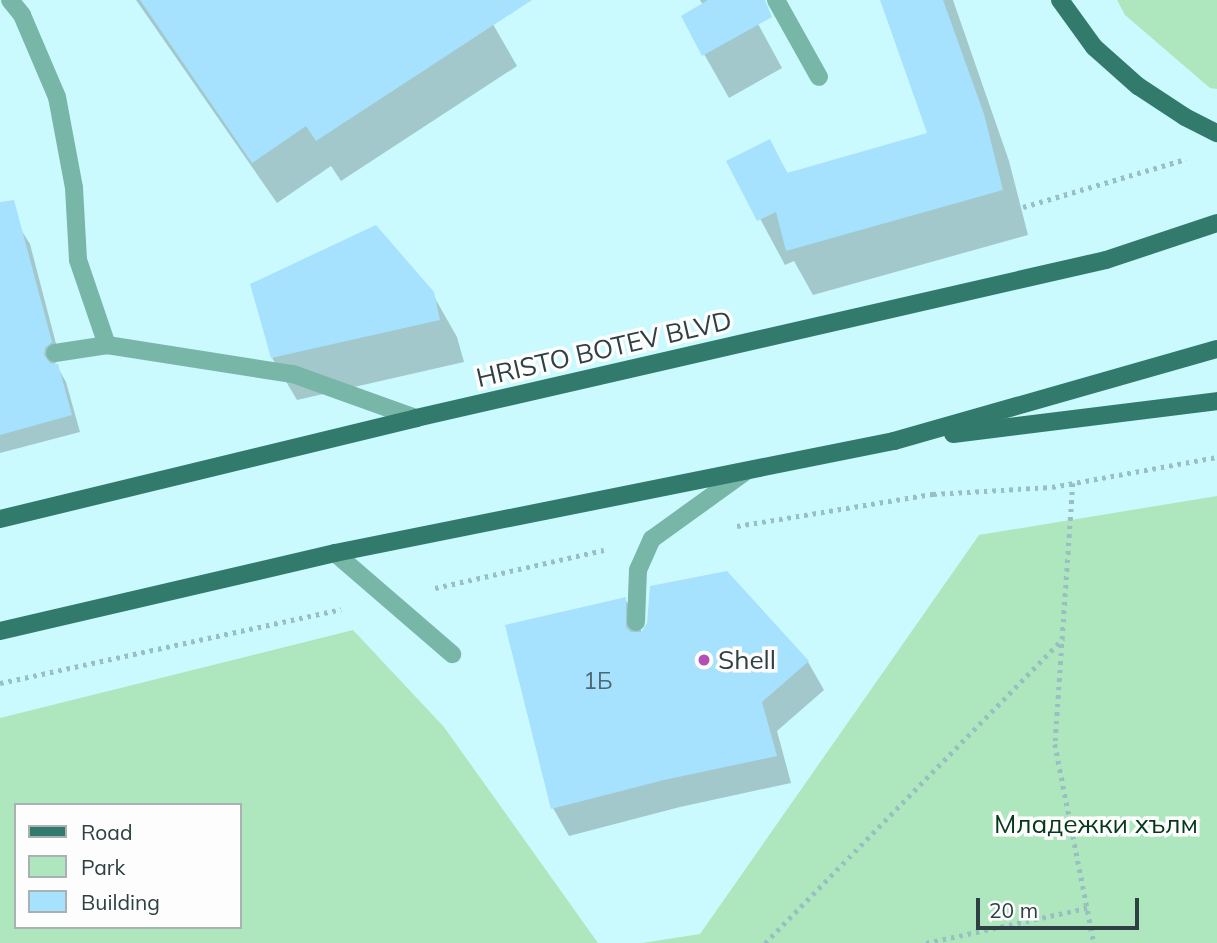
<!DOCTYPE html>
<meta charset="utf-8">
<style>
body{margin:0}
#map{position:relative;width:1217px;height:943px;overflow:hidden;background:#cbfafe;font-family:Mulish,sans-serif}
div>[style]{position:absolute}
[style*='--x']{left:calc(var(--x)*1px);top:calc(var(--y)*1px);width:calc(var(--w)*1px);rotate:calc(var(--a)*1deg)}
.green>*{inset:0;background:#aee7be}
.shadow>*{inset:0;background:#0003}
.building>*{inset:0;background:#a6e2fd}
.path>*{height:4.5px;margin-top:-2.25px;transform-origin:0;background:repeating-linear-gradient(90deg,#99bfc2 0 3.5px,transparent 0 8.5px)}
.lane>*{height:18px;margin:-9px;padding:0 9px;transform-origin:9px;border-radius:9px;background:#78b6a8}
.primary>*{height:18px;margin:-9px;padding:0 9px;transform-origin:9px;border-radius:9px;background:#327b6c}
.dots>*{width:19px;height:19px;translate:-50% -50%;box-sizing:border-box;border:4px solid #fdfdfd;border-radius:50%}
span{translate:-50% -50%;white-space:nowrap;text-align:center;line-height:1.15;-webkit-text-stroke:7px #fdfdfd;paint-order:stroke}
.number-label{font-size:23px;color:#4c6871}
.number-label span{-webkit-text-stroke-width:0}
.street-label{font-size:26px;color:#2e4042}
.poi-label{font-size:26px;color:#2e4042}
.left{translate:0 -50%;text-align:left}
.park-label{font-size:26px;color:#06381c}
.legend{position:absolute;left:14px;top:803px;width:228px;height:126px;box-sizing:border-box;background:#fdfdfd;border:2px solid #aab1b2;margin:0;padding:9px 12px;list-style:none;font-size:21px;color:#2e4042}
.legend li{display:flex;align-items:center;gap:14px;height:35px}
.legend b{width:35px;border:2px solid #aab1b2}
.scale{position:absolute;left:976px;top:898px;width:163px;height:32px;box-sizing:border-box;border:4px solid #2e4042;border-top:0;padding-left:9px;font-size:21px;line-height:24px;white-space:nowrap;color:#2e4042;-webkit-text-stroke:5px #fdfdfd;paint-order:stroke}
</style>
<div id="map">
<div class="green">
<i style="clip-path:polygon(1117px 0,1217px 0,1217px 89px,1210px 88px,1125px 15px)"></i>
<i style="clip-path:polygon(1217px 496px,1217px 943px,642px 943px,700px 934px,979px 535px)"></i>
<i style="clip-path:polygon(evenodd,353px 630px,444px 727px,598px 943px,0 943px,0 718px,353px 630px,16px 805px,240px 805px,240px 927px,16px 927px,16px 805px)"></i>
</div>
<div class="shadow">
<i style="clip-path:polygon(136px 0,479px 0,517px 66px,341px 181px,331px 166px,277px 203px)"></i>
<i style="clip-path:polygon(700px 0,745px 0,782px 68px,729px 98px,683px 17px,703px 5px)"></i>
<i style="clip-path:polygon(882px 0,953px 0,1009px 161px,1028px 235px,813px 295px,794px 261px,785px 265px,729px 161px,769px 141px,788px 174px,930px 134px)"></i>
<i style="clip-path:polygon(20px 228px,30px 244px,60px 359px,53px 365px,57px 366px,66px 382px,80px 432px,0 453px,0 234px)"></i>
<i style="clip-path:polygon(432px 293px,457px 337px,464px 362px,297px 400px,272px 358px)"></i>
<i style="clip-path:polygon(726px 572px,808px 662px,824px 690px,777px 731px,791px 783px,680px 807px,569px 836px,553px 808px,625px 599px,641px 626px,641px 635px)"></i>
</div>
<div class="building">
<i style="clip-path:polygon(140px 0,532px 0,316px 141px,306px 126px,252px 163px)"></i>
<i style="clip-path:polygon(708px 0,765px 0,772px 17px,702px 56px,681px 16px)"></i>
<i style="clip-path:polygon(880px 0,943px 0,984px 114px,1003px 190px,786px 251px,776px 212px,757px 221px,726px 161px,770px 139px,787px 173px,927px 133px)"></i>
<i style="clip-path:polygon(14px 200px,52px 342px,45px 348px,44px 355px,50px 363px,58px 364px,72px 415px,0 435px,0 202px)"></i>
<i style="clip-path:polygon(376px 225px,434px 292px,440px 320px,271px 358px,250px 284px)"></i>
<i style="clip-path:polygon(727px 571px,809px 661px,762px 702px,777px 756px,664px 780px,551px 809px,505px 625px,626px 597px,626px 627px,631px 632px,641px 632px,647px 623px,650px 586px)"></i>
</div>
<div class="path">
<i style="--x:1023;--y:207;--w:170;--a:-16.4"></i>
<i style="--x:1073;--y:483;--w:262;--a:93.9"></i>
<i style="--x:1055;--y:744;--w:203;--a:78.9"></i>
<i style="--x:737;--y:526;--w:199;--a:-9.3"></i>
<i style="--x:933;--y:494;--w:119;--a:-3.4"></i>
<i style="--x:1052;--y:487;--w:168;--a:-10.3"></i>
<i style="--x:435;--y:588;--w:173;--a:-12.7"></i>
<i style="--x:0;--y:683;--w:349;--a:-12.2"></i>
<i style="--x:765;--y:943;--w:426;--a:-45.6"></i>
<i style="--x:926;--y:943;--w:165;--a:-12.3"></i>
</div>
<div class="lane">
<i style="--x:10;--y:0;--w:19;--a:51"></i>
<i style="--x:22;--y:15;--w:89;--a:66.9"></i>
<i style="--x:57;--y:97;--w:93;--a:79.4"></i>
<i style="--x:74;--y:188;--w:72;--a:86.8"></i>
<i style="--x:78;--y:260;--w:90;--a:71.2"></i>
<i style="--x:776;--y:0;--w:88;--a:60.8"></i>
<i style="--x:55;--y:353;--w:53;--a:-8.7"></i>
<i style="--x:107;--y:345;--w:188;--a:8.9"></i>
<i style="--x:293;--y:374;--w:131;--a:19.7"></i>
<i style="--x:335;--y:553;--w:155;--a:40.8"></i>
<i style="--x:636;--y:622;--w:52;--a:-87.8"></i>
<i style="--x:638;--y:570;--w:34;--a:-66"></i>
<i style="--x:652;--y:539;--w:115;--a:-35.8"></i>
</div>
<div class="primary">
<i style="--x:1060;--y:0;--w:58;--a:54.1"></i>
<i style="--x:1094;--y:47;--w:59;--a:41.6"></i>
<i style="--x:1138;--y:86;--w:56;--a:33.4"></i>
<i style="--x:1185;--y:117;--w:36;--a:27"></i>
<i style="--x:953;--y:434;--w:266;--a:-7.1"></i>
<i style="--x:0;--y:519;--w:428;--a:-13.6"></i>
<i style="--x:416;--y:418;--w:708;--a:-12.9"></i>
<i style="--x:1106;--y:260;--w:117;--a:-18.4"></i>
<i style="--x:0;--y:631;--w:344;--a:-13.1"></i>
<i style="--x:335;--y:553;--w:570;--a:-11.33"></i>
<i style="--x:894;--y:441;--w:336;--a:-15.9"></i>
</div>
<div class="dots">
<i style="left:704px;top:660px;background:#b250b7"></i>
</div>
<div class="number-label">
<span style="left:598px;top:681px">1Б</span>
</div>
<div class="street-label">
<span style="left:604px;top:349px;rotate:-13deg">HRISTO BOTEV BLVD</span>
</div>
<div class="poi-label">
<span class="left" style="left:718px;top:660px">Shell</span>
</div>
<div class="park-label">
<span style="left:1096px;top:824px">Младежки хълм</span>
</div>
<ul class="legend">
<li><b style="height:9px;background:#327b6c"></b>Road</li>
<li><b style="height:19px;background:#aee7be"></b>Park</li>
<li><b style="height:19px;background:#a6e2fd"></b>Building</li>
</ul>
<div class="scale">20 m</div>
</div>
